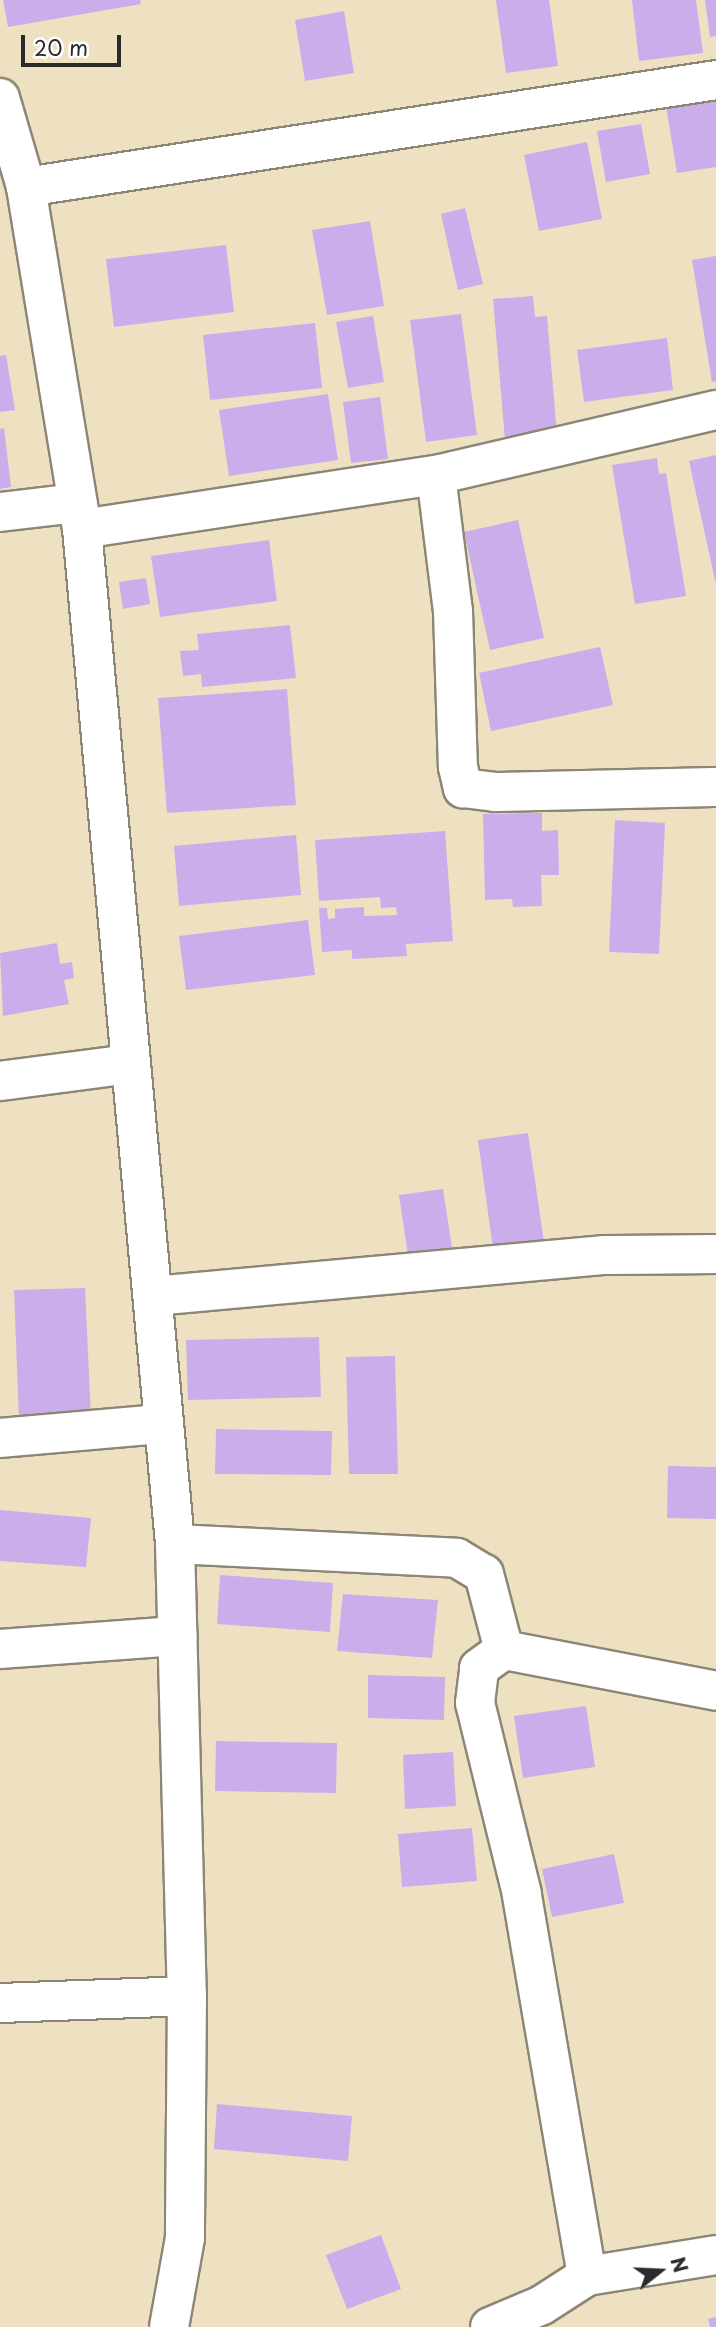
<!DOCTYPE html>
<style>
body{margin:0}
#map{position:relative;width:716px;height:2327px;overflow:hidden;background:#eee1c2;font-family:"Playpen Sans",sans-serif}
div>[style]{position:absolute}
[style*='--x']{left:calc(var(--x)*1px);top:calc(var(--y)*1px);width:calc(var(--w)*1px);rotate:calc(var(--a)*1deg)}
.building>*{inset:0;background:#c9aeeb}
.roads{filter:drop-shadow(2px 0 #8c8676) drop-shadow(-2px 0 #8c8676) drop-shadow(0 2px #8c8676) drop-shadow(0 -2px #8c8676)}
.minor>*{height:38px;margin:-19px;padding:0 19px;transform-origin:19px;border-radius:19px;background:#fff}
span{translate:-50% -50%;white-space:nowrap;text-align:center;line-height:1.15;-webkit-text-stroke:5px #fff;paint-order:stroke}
.north{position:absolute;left:625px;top:2236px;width:70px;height:70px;-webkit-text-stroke:5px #fff;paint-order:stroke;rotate:72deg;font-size:19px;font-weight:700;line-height:28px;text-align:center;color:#2b2b2b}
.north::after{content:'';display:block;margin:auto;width:24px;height:32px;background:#2b2b2b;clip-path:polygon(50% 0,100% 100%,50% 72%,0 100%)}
.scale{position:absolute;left:21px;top:35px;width:100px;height:32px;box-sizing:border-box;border:4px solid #2b2b2b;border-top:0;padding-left:9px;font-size:21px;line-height:24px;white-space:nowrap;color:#2b2b2b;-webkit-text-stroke:5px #fff;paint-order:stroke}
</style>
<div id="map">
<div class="building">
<i style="clip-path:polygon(3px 0,140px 0,141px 4px,8px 27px)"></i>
<i style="clip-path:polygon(496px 0,549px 0,558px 66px,506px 73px)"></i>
<i style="clip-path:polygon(632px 0,696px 0,703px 53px,639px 61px)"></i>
<i style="clip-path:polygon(705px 0,716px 0,716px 36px,710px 37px)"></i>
<i style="clip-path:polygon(344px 11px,354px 73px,305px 81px,295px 20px)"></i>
<i style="clip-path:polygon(716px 99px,716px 167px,677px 173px,666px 106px)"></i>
<i style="clip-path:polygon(641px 124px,650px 174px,606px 182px,597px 131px)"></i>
<i style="clip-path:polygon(587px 142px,602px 219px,539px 231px,524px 155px)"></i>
<i style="clip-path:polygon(465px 208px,483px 284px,458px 290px,441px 214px)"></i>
<i style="clip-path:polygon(370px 221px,384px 306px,327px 315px,312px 230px)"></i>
<i style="clip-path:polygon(226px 245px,234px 312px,114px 327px,106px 259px)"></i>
<i style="clip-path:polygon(716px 256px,716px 381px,712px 382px,692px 260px)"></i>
<i style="clip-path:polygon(533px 296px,535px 317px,547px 316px,557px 435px,505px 440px,493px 299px)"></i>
<i style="clip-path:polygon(461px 314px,477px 435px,426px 442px,410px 320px)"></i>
<i style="clip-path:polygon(373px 316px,384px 382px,348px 388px,336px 322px)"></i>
<i style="clip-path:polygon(315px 323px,322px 388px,210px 400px,203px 335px)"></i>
<i style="clip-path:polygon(667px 338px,673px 390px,584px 402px,577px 350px)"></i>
<i style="clip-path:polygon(6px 355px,15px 410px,0 412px,0 356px)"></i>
<i style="clip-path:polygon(328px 394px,338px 460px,229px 476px,219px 410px)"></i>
<i style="clip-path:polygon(380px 397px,388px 459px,351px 463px,343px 402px)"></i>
<i style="clip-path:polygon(4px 428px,11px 487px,0 489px,0 429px)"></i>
<i style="clip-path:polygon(716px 455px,716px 580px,715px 580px,689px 461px)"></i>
<i style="clip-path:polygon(657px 458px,659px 474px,666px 473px,686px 596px,635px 604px,612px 465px)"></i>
<i style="clip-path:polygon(518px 520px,544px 638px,490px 650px,464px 532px)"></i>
<i style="clip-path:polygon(269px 540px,277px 601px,160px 617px,151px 556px)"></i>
<i style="clip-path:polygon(146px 578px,150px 604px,123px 609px,119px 582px)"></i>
<i style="clip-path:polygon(290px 625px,296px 678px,202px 687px,201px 674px,183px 676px,180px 651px,199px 650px,197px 634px)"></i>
<i style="clip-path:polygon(600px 647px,613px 705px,491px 731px,479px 673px)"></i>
<i style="clip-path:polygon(287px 689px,296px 805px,167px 813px,158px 698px)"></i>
<i style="clip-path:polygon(542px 813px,542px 831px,558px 830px,559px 875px,541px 875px,542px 906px,513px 907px,512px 899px,485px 900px,483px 814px)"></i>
<i style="clip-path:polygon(615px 820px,665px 823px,659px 954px,609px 952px)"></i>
<i style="clip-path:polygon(445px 831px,453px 941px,406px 944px,407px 956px,352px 959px,352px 950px,322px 952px,319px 908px,327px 908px,328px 919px,335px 918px,335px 909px,364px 907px,364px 916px,397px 915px,396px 907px,381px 908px,380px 897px,319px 901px,315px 840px)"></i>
<i style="clip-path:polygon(296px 835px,301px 895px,179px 906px,174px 846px)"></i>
<i style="clip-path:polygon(308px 920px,315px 975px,186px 990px,179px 936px)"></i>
<i style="clip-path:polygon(57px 943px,60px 964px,72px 962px,74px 978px,64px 980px,69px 1004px,3px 1016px,0 953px)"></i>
<i style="clip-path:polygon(528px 1133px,545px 1249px,494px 1256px,478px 1140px)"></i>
<i style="clip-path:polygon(443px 1189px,452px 1248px,408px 1255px,399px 1195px)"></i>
<i style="clip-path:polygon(85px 1288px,91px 1418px,19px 1421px,14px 1290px)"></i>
<i style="clip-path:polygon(319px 1337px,321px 1397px,188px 1400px,186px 1340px)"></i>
<i style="clip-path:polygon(395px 1356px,398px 1474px,349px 1474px,346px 1357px)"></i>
<i style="clip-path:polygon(216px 1429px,332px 1431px,331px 1475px,215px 1474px)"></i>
<i style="clip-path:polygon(668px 1466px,716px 1467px,716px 1519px,667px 1518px)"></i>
<i style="clip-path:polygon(0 1510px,91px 1518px,86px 1567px,0 1561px)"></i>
<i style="clip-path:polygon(220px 1575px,333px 1583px,330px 1632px,217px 1624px)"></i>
<i style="clip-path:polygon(343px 1594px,438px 1600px,432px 1658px,337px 1651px)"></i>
<i style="clip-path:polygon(368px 1675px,445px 1677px,444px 1720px,368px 1718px)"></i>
<i style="clip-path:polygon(586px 1706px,595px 1767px,523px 1778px,514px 1716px)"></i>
<i style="clip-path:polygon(216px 1741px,337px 1743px,336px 1793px,215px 1791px)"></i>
<i style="clip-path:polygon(453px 1752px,456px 1806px,405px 1809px,403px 1755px)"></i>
<i style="clip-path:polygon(472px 1828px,477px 1881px,402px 1887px,398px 1834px)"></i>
<i style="clip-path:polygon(614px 1854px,624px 1903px,552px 1917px,542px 1869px)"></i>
<i style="clip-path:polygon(217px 2104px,352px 2116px,348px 2161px,214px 2149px)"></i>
<i style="clip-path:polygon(381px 2235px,401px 2289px,347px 2309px,326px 2255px)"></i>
<i style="clip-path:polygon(716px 2317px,716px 2327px,710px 2327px,708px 2319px)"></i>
</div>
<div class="roads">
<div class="minor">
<i style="--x:0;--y:98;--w:93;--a:73.7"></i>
<i style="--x:26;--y:187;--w:347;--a:80.7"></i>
<i style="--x:82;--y:529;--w:1019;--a:84.76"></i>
<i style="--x:175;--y:1544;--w:452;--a:88.5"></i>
<i style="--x:187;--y:1996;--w:242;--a:90.5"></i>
<i style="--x:185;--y:2238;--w:90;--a:100.2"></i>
<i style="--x:26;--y:187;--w:698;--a:-8.81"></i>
<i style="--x:436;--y:475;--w:137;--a:82.9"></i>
<i style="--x:453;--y:611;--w:156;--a:88.2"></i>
<i style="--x:458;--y:767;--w:22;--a:77"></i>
<i style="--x:463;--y:788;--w:32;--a:7"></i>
<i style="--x:495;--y:792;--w:221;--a:-1.3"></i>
<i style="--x:0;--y:512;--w:78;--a:-6.7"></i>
<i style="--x:82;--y:529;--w:358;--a:-8.7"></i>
<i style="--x:436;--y:475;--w:287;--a:-13.1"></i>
<i style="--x:0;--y:1081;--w:130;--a:-7.5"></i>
<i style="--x:154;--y:1296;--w:453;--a:-5.2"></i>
<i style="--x:605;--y:1255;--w:111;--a:-0.5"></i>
<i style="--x:0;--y:1438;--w:162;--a:-5"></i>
<i style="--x:175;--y:1544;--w:282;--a:2.8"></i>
<i style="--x:457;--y:1558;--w:31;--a:31"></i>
<i style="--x:484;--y:1574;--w:79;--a:75.3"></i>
<i style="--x:0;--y:1649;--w:178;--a:-4.2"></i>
<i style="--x:0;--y:2003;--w:187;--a:-2.1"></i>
<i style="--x:587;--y:2276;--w:387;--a:-99.7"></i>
<i style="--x:522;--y:1894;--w:197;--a:-103.8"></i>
<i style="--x:475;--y:1703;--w:35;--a:-83"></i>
<i style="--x:479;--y:1668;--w:31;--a:-36"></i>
<i style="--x:504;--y:1650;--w:216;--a:10.9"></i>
<i style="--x:490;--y:2327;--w:56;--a:-22.9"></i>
<i style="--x:542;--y:2305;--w:54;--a:-32.8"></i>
<i style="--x:587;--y:2276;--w:131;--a:-9.2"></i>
</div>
</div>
<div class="north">N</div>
<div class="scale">20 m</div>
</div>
